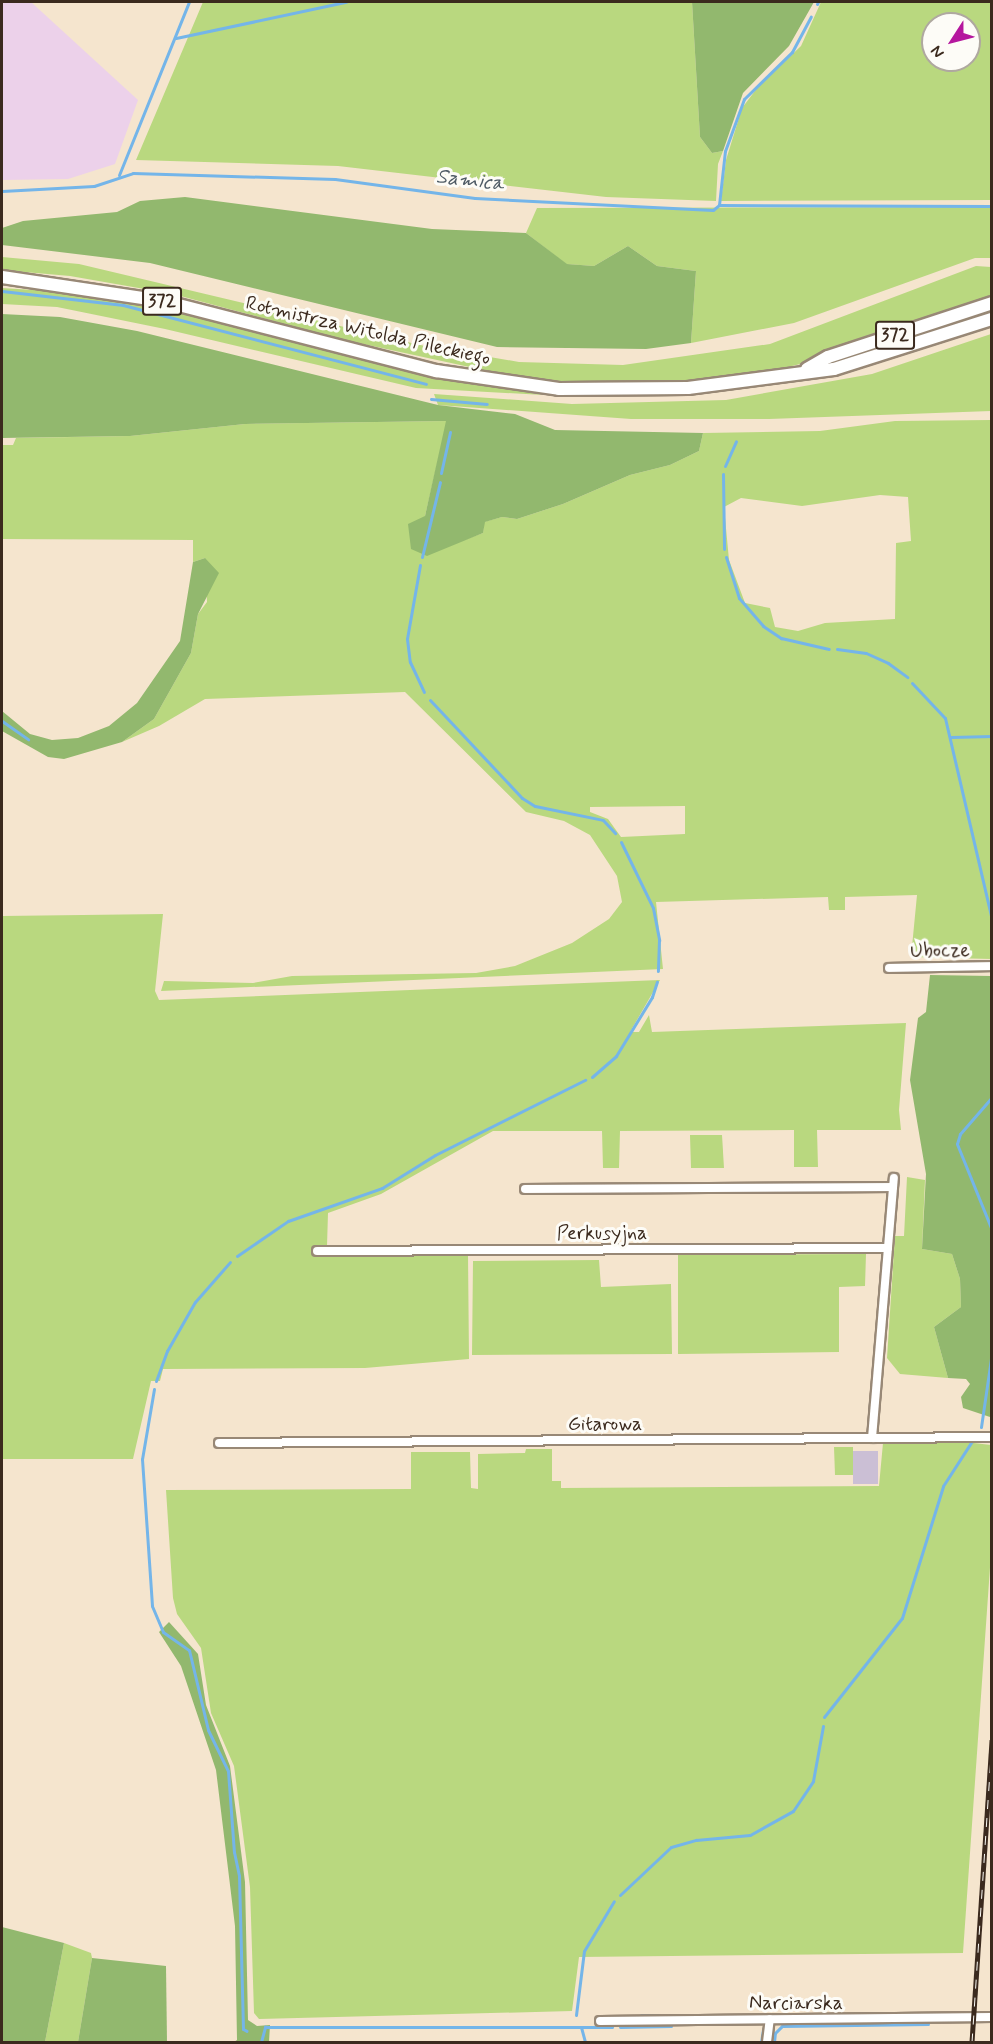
<!DOCTYPE html>
<style>
body{margin:0}
#map{position:relative;width:993px;height:2044px;overflow:hidden;background:#f5e5ce;font-family:Mynerve,sans-serif}
div>[style]{position:absolute}
[style*='--x']{left:calc(var(--x)*1px);top:calc(var(--y)*1px);width:calc(var(--w)*1px);rotate:calc(var(--a)*1deg)}
.built>*{inset:0;background:#ecd1ea}
.industrial>*{inset:0;background:#cbbfd5}
.green>*{inset:0;background:#b9d87f}
.forest>*{inset:0;background:#92b86e}
.stream>*{height:3px;margin:-1.5px;padding:0 1.5px;transform-origin:1.5px;border-radius:1.5px;background:#74b5e9}
.roads{filter:drop-shadow(2px 0 #988876) drop-shadow(-2px 0 #988876) drop-shadow(0 2px #988876) drop-shadow(0 -2px #988876)}
.minor>*{height:8px;margin:-4px;padding:0 4px;transform-origin:4px;border-radius:4px;background:#fff}
.primary>*{height:12px;margin:-6px;padding:0 6px;transform-origin:6px;border-radius:6px;background:#fff}
.rail>*{height:5px;margin-top:-2.5px;transform-origin:0;background:repeating-linear-gradient(90deg,#fdfcf7 0 9px,#3b2a1e 0 18px);box-sizing:border-box;border-block:2px solid #3b2a1e}
span{translate:-50% -50%;white-space:nowrap;text-align:center;line-height:1.15;-webkit-text-stroke:6px #fdfcf7;paint-order:stroke}
.shield-label span{padding:2px 4px;background:#fdfcf7;border:2px solid;border-radius:4px;-webkit-text-stroke-width:0}
.shield-label{font-size:18px;color:#3b2a1e;font-weight:700}
.street-label{font-size:20px;color:#3b2a1e}
.water-label{font-size:21px;color:#4f5b65;font-style:italic}
.frame{position:absolute;inset:0;border:3px solid #3b2a1e;pointer-events:none}
.north{position:absolute;left:921px;top:12px;width:60px;height:60px;box-sizing:border-box;background:#fdfcf7;border:2px solid #afa8a0;border-radius:50%;rotate:234deg;font-size:16px;font-weight:700;line-height:24px;text-align:center;color:#3b2a1e}
.north::after{content:'';display:block;margin:auto;width:21px;height:27px;background:#b5179e;clip-path:polygon(50% 0,100% 100%,50% 72%,0 100%)}
</style>
<div id="map">
<div class="built">
<i style="clip-path:polygon(2px 2px,31px 2px,138px 100px,115px 164px,68px 179px,2px 180px)"></i>
</div>
<div class="industrial">
<i style="clip-path:polygon(853px 1451px,878px 1451px,878px 1484px,853px 1484px)"></i>
</div>
<div class="green">
<i style="clip-path:polygon(203px 2px,692px 2px,700px 137px,712px 153px,723px 151px,718px 164px,716px 201px,606px 197px,338px 166px,136px 160px)"></i>
<i style="clip-path:polygon(evenodd,821px 2px,991px 2px,991px 200px,721px 201px,726px 160px,742px 108px,758px 87px,801px 46px,821px 2px,933px 24px,969px 24px,969px 60px,933px 60px,933px 24px)"></i>
<i style="clip-path:polygon(991px 207px,991px 258px,975px 258px,794px 323px,691px 343px,696px 271px,657px 266px,628px 246px,594px 266px,566px 264px,526px 233px,537px 208px)"></i>
<i style="clip-path:polygon(2px 257px,79px 264px,420px 345px,519px 362px,623px 365px,770px 344px,976px 266px,991px 267px,992px 295px,851px 341px,800px 364px,757px 375px,694px 382px,589px 384px,511px 376px,340px 339px,173px 294px,70px 276px,2px 270px)"></i>
<i style="clip-path:polygon(2px 288px,65px 292px,161px 307px,446px 379px,544px 395px,416px 388px,165px 329px,57px 307px,2px 304px)"></i>
<i style="clip-path:polygon(991px 334px,991px 411px,769px 419px,631px 419px,438px 405px,434px 394px,572px 404px,726px 400px,872px 374px)"></i>
<i style="clip-path:polygon(evenodd,991px 420px,991px 959px,911px 957px,917px 895px,845px 897px,845px 910px,829px 910px,828px 897px,656px 902px,663px 969px,161px 991px,164px 981px,253px 983px,292px 976px,476px 973px,515px 966px,572px 943px,609px 919px,622px 902px,617px 876px,590px 835px,564px 821px,526px 812px,405px 692px,205px 699px,159px 726px,122px 742px,154px 719px,191px 653px,198px 614px,207px 602px,205px 558px,193px 562px,193px 540px,2px 539px,2px 445px,13px 445px,16px 438px,130px 436px,245px 424px,447px 421px,425px 516px,464px 540px,483px 533px,484px 522px,502px 517px,517px 519px,563px 504px,630px 475px,670px 465px,699px 451px,703px 433px,820px 431px,895px 421px,991px 420px,880px 495px,908px 497px,911px 541px,896px 543px,895px 619px,825px 623px,798px 631px,775px 627px,770px 608px,745px 603px,729px 560px,724px 507px,741px 498px,802px 506px,880px 495px,991px 420px,685px 806px,685px 834px,621px 837px,608px 819px,590px 812px,590px 807px,685px 806px)"></i>
<i style="clip-path:polygon(163px 914px,155px 991px,159px 1000px,660px 980px,630px 1032px,639px 1032px,649px 1015px,652px 1032px,906px 1023px,899px 1110px,901px 1130px,817px 1130px,818px 1167px,794px 1167px,794px 1130px,620px 1131px,619px 1168px,603px 1168px,602px 1131px,493px 1131px,381px 1194px,328px 1213px,327px 1246px,316px 1248px,317px 1256px,468px 1254px,469px 1359px,365px 1368px,163px 1369px,160px 1381px,151px 1381px,133px 1459px,2px 1459px,2px 916px)"></i>
<i style="clip-path:polygon(690px 1135px,722px 1135px,724px 1168px,691px 1168px)"></i>
<i style="clip-path:polygon(907px 1177px,925px 1180px,922px 1249px,952px 1254px,960px 1279px,961px 1307px,934px 1327px,948px 1378px,900px 1374px,887px 1358px,895px 1236px,904px 1236px)"></i>
<i style="clip-path:polygon(866px 1254px,865px 1286px,839px 1287px,839px 1352px,678px 1354px,678px 1255px)"></i>
<i style="clip-path:polygon(599px 1260px,601px 1287px,671px 1284px,672px 1354px,472px 1355px,473px 1261px)"></i>
<i style="clip-path:polygon(965px 1442px,991px 1445px,992px 1539px,963px 1953px,579px 1957px,572px 2011px,259px 2019px,254px 2013px,250px 1887px,234px 1766px,211px 1713px,201px 1648px,177px 1614px,173px 1598px,166px 1490px,411px 1489px,411px 1452px,470px 1452px,471px 1488px,478px 1489px,478px 1454px,525px 1453px,526px 1449px,552px 1449px,552px 1481px,561px 1481px,561px 1488px,879px 1486px,883px 1443px)"></i>
<i style="clip-path:polygon(834px 1447px,853px 1447px,853px 1475px,835px 1475px)"></i>
<i style="clip-path:polygon(64px 1943px,91px 1953px,92px 1958px,78px 2042px,45px 2042px)"></i>
</div>
<div class="forest">
<i style="clip-path:polygon(692px 2px,814px 2px,789px 46px,743px 93px,723px 151px,712px 153px,700px 137px)"></i>
<i style="clip-path:polygon(185px 197px,432px 229px,526px 233px,567px 264px,594px 266px,628px 246px,657px 266px,696px 271px,691px 343px,646px 349px,497px 347px,150px 263px,2px 245px,2px 228px,23px 221px,117px 212px,140px 201px)"></i>
<i style="clip-path:polygon(2px 314px,60px 317px,137px 331px,438px 405px,515px 414px,555px 430px,703px 433px,699px 451px,670px 465px,630px 475px,563px 504px,517px 519px,502px 517px,485px 522px,483px 533px,427px 556px,411px 549px,408px 524px,425px 516px,446px 421px,245px 424px,130px 436px,2px 438px)"></i>
<i style="clip-path:polygon(205px 558px,219px 573px,198px 614px,191px 653px,154px 719px,122px 742px,64px 759px,48px 757px,2px 731px,2px 711px,30px 734px,52px 740px,78px 738px,109px 726px,137px 703px,180px 641px,193px 562px)"></i>
<i style="clip-path:polygon(930px 975px,991px 976px,990px 1417px,963px 1408px,961px 1397px,970px 1384px,966px 1379px,948px 1378px,934px 1327px,961px 1307px,960px 1279px,952px 1254px,922px 1249px,926px 1174px,910px 1080px,918px 1018px,926px 1012px)"></i>
<i style="clip-path:polygon(169px 1622px,198px 1654px,206px 1705px,230px 1766px,245px 1882px,248px 2020px,257px 2026px,270px 2025px,269px 2042px,234px 2042px,237px 2040px,235px 1926px,216px 1770px,181px 1666px,159px 1632px)"></i>
<i style="clip-path:polygon(2px 1927px,64px 1943px,45px 2042px,2px 2042px)"></i>
<i style="clip-path:polygon(92px 1958px,166px 1966px,167px 2042px,78px 2042px)"></i>
</div>
<div class="stream">
<i style="--x:817;--y:4;--w:2;--a:-63"></i>
<i style="--x:176;--y:38;--w:174;--a:-12"></i>
<i style="--x:119;--y:175;--w:187;--a:-68"></i>
<i style="--x:2;--y:191;--w:92;--a:-3.1"></i>
<i style="--x:94;--y:186;--w:41;--a:-18.4"></i>
<i style="--x:133;--y:173;--w:202;--a:1.7"></i>
<i style="--x:335;--y:179;--w:141;--a:7.7"></i>
<i style="--x:475;--y:198;--w:238;--a:2.9"></i>
<i style="--x:713;--y:210;--w:8;--a:-40"></i>
<i style="--x:719;--y:205;--w:54;--a:-83.7"></i>
<i style="--x:725;--y:151;--w:55;--a:-69.9"></i>
<i style="--x:744;--y:99;--w:67;--a:-44.4"></i>
<i style="--x:792;--y:52;--w:40;--a:-62"></i>
<i style="--x:719;--y:205;--w:273;--a:0.2"></i>
<i style="--x:2;--y:291;--w:122;--a:6.6"></i>
<i style="--x:123;--y:305;--w:313;--a:14.6"></i>
<i style="--x:431;--y:399;--w:56;--a:5.1"></i>
<i style="--x:725;--y:466;--w:27;--a:-66"></i>
<i style="--x:441;--y:473;--w:42;--a:-77.6"></i>
<i style="--x:723;--y:474;--w:75;--a:89.2"></i>
<i style="--x:422;--y:557;--w:77;--a:-76.5"></i>
<i style="--x:726;--y:557;--w:43;--a:72.4"></i>
<i style="--x:739;--y:598;--w:37;--a:49"></i>
<i style="--x:763;--y:626;--w:22;--a:34"></i>
<i style="--x:781;--y:638;--w:49;--a:12.9"></i>
<i style="--x:420;--y:565;--w:75;--a:100"></i>
<i style="--x:407;--y:639;--w:23;--a:83"></i>
<i style="--x:410;--y:662;--w:33;--a:65"></i>
<i style="--x:837;--y:649;--w:29;--a:8"></i>
<i style="--x:866;--y:653;--w:24;--a:24"></i>
<i style="--x:888;--y:663;--w:24;--a:36"></i>
<i style="--x:912;--y:683;--w:48;--a:46.7"></i>
<i style="--x:945;--y:718;--w:207;--a:76.9"></i>
<i style="--x:430;--y:700;--w:134;--a:46.8"></i>
<i style="--x:522;--y:798;--w:15;--a:32"></i>
<i style="--x:535;--y:806;--w:69;--a:11.6"></i>
<i style="--x:603;--y:820;--w:18;--a:47"></i>
<i style="--x:2;--y:721;--w:32;--a:35"></i>
<i style="--x:951;--y:737;--w:41;--a:-1.4"></i>
<i style="--x:621;--y:842;--w:73;--a:64.1"></i>
<i style="--x:653;--y:908;--w:33;--a:79"></i>
<i style="--x:659;--y:940;--w:31;--a:92"></i>
<i style="--x:592;--y:1077;--w:32;--a:-41"></i>
<i style="--x:616;--y:1056;--w:69;--a:-58.6"></i>
<i style="--x:652;--y:997;--w:16;--a:-72"></i>
<i style="--x:992;--y:1097;--w:49;--a:130.9"></i>
<i style="--x:960;--y:1134;--w:10;--a:107"></i>
<i style="--x:957;--y:1144;--w:93;--a:67.9"></i>
<i style="--x:237;--y:1256;--w:62;--a:-34.5"></i>
<i style="--x:288;--y:1221;--w:100;--a:-19.3"></i>
<i style="--x:382;--y:1188;--w:62;--a:-31.9"></i>
<i style="--x:435;--y:1155;--w:168;--a:-26.6"></i>
<i style="--x:156;--y:1381;--w:32;--a:-70"></i>
<i style="--x:167;--y:1351;--w:56;--a:-60.3"></i>
<i style="--x:195;--y:1302;--w:53;--a:-48.8"></i>
<i style="--x:154;--y:1389;--w:71;--a:99.7"></i>
<i style="--x:142;--y:1459;--w:147;--a:86.1"></i>
<i style="--x:152;--y:1606;--w:28;--a:67"></i>
<i style="--x:163;--y:1632;--w:32;--a:35"></i>
<i style="--x:189;--y:1650;--w:82;--a:76.6"></i>
<i style="--x:208;--y:1730;--w:46;--a:64"></i>
<i style="--x:228;--y:1771;--w:81;--a:85.8"></i>
<i style="--x:234;--y:1852;--w:25;--a:78"></i>
<i style="--x:239;--y:1876;--w:153;--a:88.5"></i>
<i style="--x:243;--y:2029;--w:4;--a:27"></i>
<i style="--x:981;--y:1427;--w:76;--a:-81.7"></i>
<i style="--x:824;--y:1717;--w:126;--a:-51.8"></i>
<i style="--x:902;--y:1618;--w:138;--a:-72.7"></i>
<i style="--x:943;--y:1486;--w:54;--a:-57.2"></i>
<i style="--x:620;--y:1895;--w:70;--a:-43.3"></i>
<i style="--x:671;--y:1847;--w:26;--a:-16"></i>
<i style="--x:696;--y:1840;--w:54;--a:-5.3"></i>
<i style="--x:750;--y:1835;--w:49;--a:-29.2"></i>
<i style="--x:793;--y:1811;--w:36;--a:-56"></i>
<i style="--x:813;--y:1781;--w:56;--a:-79.7"></i>
<i style="--x:576;--y:2015;--w:64;--a:-82.9"></i>
<i style="--x:584;--y:1951;--w:58;--a:-59"></i>
<i style="--x:641;--y:2015;--w:18;--a:0"></i>
<i style="--x:581;--y:2027;--w:16;--a:75"></i>
<i style="--x:620;--y:2027;--w:51;--a:-1.1"></i>
<i style="--x:261;--y:2042;--w:16;--a:-75"></i>
<i style="--x:265;--y:2027;--w:347;--a:0"></i>
<i style="--x:761;--y:2042;--w:13;--a:-81"></i>
<i style="--x:774;--y:2042;--w:9;--a:-84"></i>
<i style="--x:775;--y:2033;--w:10;--a:-45"></i>
<i style="--x:782;--y:2026;--w:146;--a:-0.8"></i>
</div>
<div class="roads">
<div class="minor">
<i style="--x:889;--y:968;--w:103;--a:-1.1"></i>
<i style="--x:525;--y:1189;--w:368;--a:-0.3"></i>
<i style="--x:317;--y:1251;--w:571;--a:-0.3"></i>
<i style="--x:872;--y:1438;--w:261;--a:-85.2"></i>
<i style="--x:219;--y:1443;--w:773;--a:-0.44"></i>
<i style="--x:600;--y:2021;--w:392;--a:-0.6"></i>
<i style="--x:767;--y:2042;--w:23;--a:-83"></i>
</div>
<div class="primary">
<i style="--x:2;--y:277;--w:163;--a:8.5"></i>
<i style="--x:163;--y:301;--w:282;--a:14.4"></i>
<i style="--x:436;--y:371;--w:124;--a:8.3"></i>
<i style="--x:559;--y:389;--w:129;--a:-0.4"></i>
<i style="--x:688;--y:388;--w:147;--a:-7.4"></i>
<i style="--x:834;--y:369;--w:166;--a:-17.6"></i>
<i style="--x:807;--y:369;--w:24;--a:-30"></i>
<i style="--x:828;--y:357;--w:173;--a:-18.2"></i>
</div>
</div>
<div class="rail">
<i style="--x:972;--y:2042;--w:303;--a:-86.2"></i>
</div>
<div class="shield-label">
<span style="left:162px;top:301px">372</span>
<span style="left:895px;top:335px">372</span>
</div>
<div class="street-label">
<span style="left:368px;top:331px;rotate:13deg">Rotmistrza Witolda Pileckiego</span>
<span style="left:940px;top:951px;rotate:-1deg">Ubocze</span>
<span style="left:602px;top:1233px">Perkusyjna</span>
<span style="left:605px;top:1424px">Gitarowa</span>
<span style="left:796px;top:2003px">Narciarska</span>
</div>
<div class="water-label">
<span style="left:470px;top:180px;rotate:6deg">Samica</span>
</div>
<div class="frame"></div>
<div class="north">N</div>
</div>
